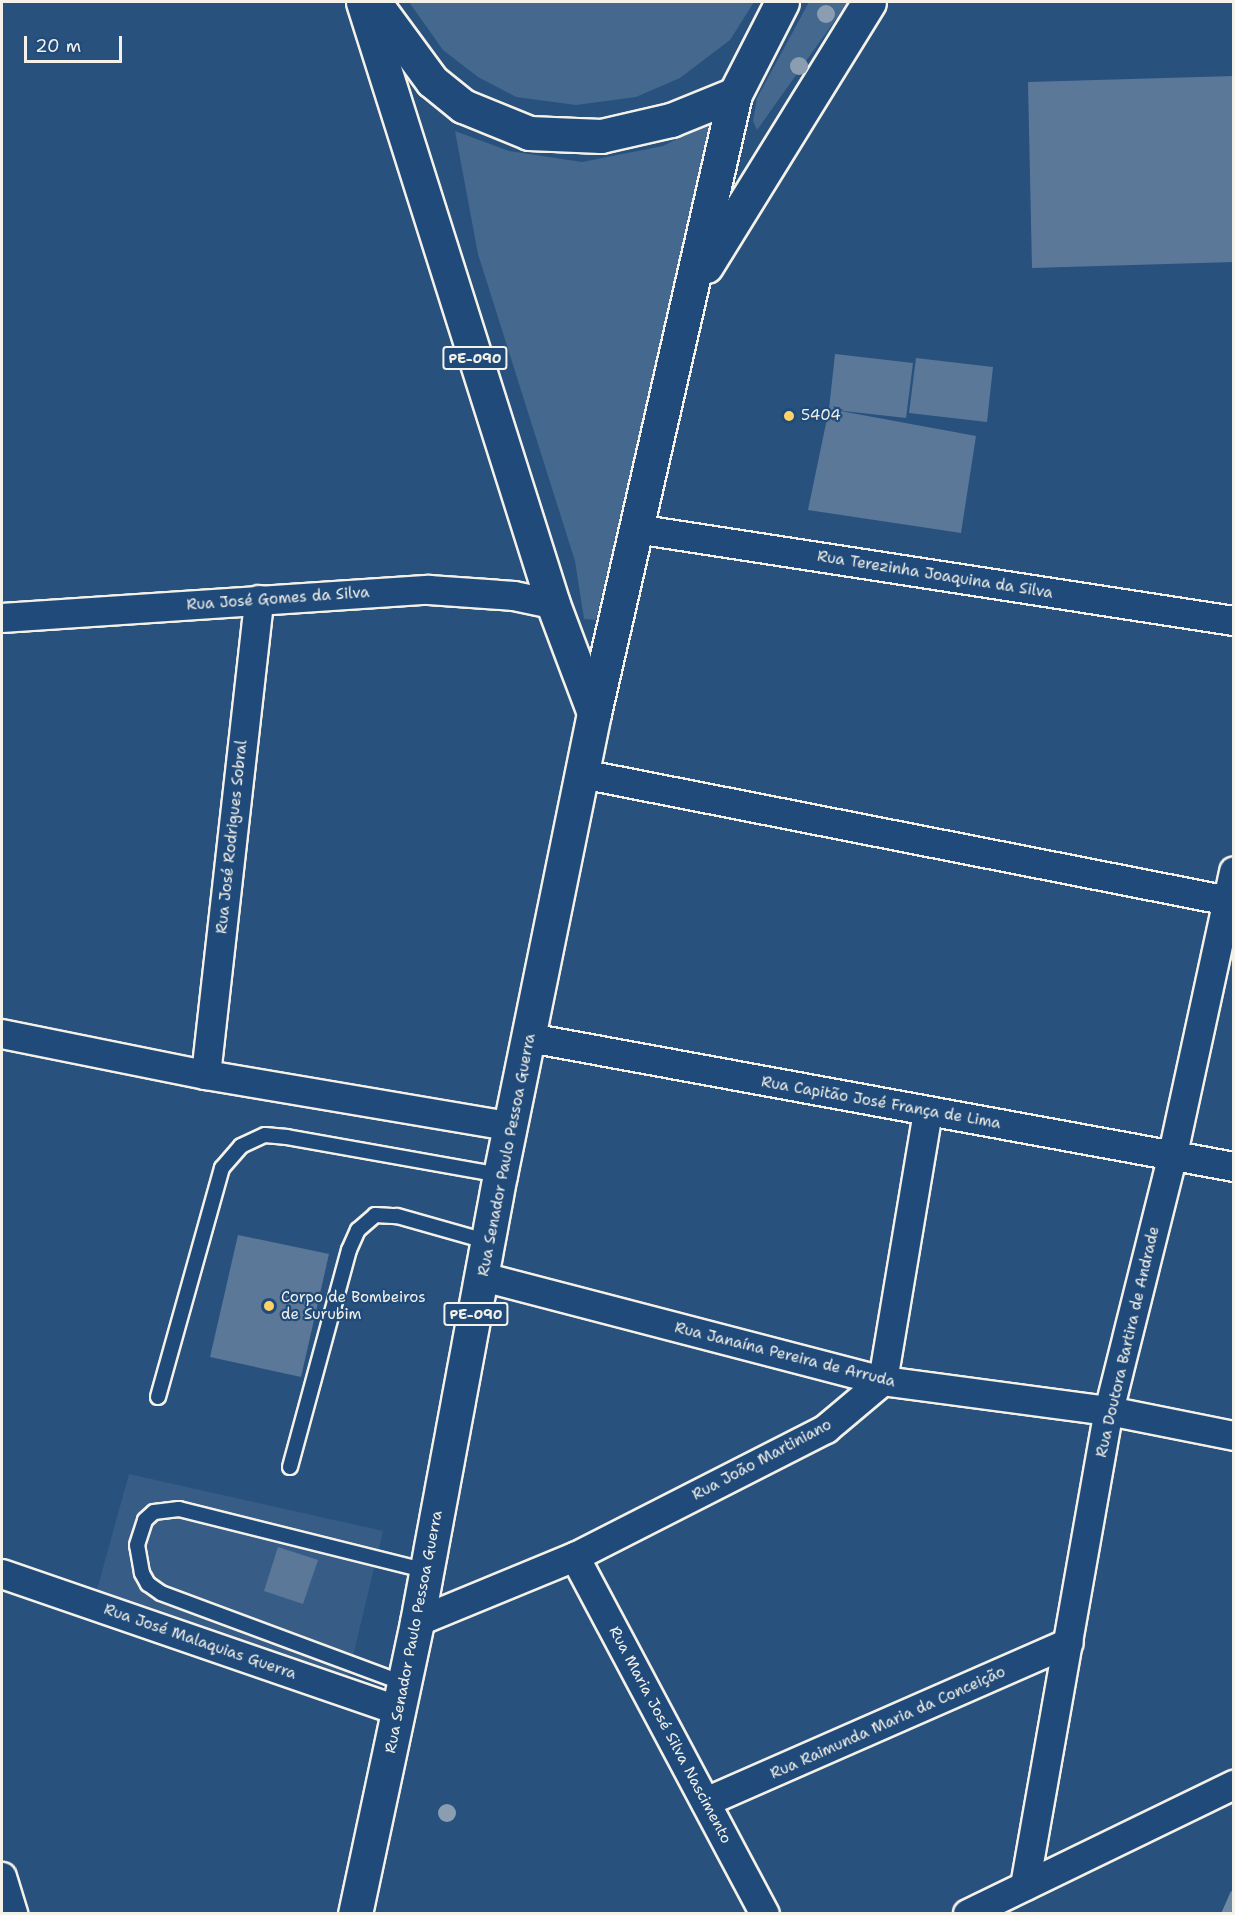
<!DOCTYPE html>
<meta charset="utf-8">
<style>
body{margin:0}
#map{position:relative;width:1235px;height:1915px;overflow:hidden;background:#28517e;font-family:"Shantell Sans",sans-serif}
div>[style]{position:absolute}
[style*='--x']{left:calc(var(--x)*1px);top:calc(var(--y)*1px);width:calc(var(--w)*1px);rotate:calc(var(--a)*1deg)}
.built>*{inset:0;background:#375d86}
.green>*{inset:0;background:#45688e}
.stream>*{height:9px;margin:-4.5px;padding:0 4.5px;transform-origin:4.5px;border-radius:4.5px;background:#6e88a2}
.building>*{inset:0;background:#5b7899}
.roads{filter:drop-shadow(2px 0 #f4f1e8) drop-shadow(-2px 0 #f4f1e8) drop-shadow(0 2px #f4f1e8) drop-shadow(0 -2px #f4f1e8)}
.service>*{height:14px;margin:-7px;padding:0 7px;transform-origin:7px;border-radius:7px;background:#1f4a7a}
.minor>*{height:28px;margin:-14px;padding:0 14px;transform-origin:14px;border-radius:14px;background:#1f4a7a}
.primary>*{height:33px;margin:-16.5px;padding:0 16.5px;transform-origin:16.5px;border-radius:16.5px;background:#1f4a7a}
.trees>*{width:18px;height:18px;margin:-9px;border-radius:50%;background:#8a9db1}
.dots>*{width:16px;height:16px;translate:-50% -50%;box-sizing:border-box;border:3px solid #1f4a7a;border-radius:50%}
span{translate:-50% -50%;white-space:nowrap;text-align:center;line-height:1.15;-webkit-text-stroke:4.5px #1f4a7a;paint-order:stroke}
.shield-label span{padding:2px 4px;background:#1f4a7a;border:2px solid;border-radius:4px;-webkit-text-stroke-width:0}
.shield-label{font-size:14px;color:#f4f1e8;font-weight:700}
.poi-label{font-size:15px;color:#f4f1e8}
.left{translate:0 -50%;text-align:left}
.street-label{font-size:15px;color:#f4f1e8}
.frame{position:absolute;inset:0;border:3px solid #f4f1e8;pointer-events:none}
.scale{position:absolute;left:24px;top:36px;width:98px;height:27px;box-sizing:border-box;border:3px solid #f4f1e8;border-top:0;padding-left:8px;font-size:18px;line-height:21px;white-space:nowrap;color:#f4f1e8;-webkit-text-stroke:4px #1f4a7a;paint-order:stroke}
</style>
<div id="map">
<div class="built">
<i style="clip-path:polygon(129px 1474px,383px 1531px,346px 1685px,95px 1597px)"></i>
</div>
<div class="green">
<i style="clip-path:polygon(409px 2px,754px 2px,730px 40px,680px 78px,636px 97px,576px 105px,516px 97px,478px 77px,443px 50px)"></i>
<i style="clip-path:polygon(809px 2px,848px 2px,757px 130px,753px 121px,757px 98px)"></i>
<i style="clip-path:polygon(712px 121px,596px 620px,584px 619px,575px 561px,478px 254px,455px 131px,509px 151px,582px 162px,663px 146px)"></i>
</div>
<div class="stream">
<i style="--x:1225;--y:1914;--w:22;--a:-66"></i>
</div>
<div class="building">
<i style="clip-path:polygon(1234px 76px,1234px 262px,1032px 268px,1028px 82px)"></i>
<i style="clip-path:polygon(835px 354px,913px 363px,906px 418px,835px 410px,976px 436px,961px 533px,808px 510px,829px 409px)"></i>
<i style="clip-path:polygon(916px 358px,993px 367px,987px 422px,909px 413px)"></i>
<i style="clip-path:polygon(238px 1235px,329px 1254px,301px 1377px,210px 1357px)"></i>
<i style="clip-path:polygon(278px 1547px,318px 1560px,303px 1604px,264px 1591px)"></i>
</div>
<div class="roads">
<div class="service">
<i style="--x:158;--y:1397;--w:238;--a:-74.4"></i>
<i style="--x:222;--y:1168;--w:29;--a:-49"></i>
<i style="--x:241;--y:1146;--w:26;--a:-25"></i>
<i style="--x:265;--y:1135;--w:22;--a:5"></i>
<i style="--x:287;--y:1137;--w:216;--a:10.1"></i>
<i style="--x:290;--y:1467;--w:225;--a:-74.8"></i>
<i style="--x:349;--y:1250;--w:22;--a:-66"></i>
<i style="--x:358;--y:1230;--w:23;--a:-41"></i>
<i style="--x:375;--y:1215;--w:22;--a:3"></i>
<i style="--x:397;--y:1216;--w:96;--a:15.8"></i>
<i style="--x:403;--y:1683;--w:258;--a:-159.6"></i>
<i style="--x:161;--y:1593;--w:16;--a:-145"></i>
<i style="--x:148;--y:1584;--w:13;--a:-119"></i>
<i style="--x:142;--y:1573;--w:28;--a:-100"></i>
<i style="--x:137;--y:1545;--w:26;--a:-72"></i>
<i style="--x:145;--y:1520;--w:12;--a:-42"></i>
<i style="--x:154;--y:1512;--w:25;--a:-7"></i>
<i style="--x:179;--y:1509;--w:256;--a:14"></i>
</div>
<div class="minor">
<i style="--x:636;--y:529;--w:605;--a:8.75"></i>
<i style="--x:2;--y:618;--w:428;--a:-3.8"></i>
<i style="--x:429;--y:590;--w:85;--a:4"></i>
<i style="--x:514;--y:596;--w:40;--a:12"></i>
<i style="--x:582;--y:774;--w:664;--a:11.11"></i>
<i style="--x:2;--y:1034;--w:208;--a:11.4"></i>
<i style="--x:206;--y:1075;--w:310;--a:9.6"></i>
<i style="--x:530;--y:1038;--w:716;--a:10.38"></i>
<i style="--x:206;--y:1075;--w:478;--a:-83.6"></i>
<i style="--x:483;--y:1277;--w:413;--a:14.6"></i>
<i style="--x:883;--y:1381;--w:228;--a:7.6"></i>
<i style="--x:1109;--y:1411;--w:127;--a:11.3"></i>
<i style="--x:575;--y:1557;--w:404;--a:62"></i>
<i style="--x:2;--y:1574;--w:419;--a:19"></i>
<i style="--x:417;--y:1622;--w:171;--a:-22.4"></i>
<i style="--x:575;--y:1557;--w:282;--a:-27"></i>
<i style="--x:826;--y:1429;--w:75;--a:-40.1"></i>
<i style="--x:883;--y:1381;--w:272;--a:-80.5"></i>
<i style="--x:706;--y:1802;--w:396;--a:-23.7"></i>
<i style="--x:2;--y:1877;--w:39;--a:73"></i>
<i style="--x:1025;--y:1886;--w:482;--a:-80"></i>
<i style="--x:1109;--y:1411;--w:265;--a:-76"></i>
<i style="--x:1173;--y:1154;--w:289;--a:-77.8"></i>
<i style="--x:968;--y:1914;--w:296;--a:-25.9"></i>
</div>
<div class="primary">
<i style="--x:363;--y:2;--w:631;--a:72.48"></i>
<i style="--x:553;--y:604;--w:116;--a:69.4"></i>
<i style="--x:374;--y:2;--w:98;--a:53.7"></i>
<i style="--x:432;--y:81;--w:40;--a:39"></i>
<i style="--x:463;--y:106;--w:71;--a:22.2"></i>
<i style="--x:529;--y:133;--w:72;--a:2.4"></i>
<i style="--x:601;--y:136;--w:72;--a:-12.9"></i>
<i style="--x:671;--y:120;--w:69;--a:-22.1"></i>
<i style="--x:735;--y:94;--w:103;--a:-62.9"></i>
<i style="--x:706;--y:266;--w:310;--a:-58.3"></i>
<i style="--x:355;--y:1914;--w:299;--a:-78"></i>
<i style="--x:417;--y:1622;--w:455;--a:-79.5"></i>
<i style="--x:500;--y:1175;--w:471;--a:-78.5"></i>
<i style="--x:594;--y:713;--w:635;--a:-77.17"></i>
</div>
</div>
<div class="trees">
<i style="left:826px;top:14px"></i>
<i style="left:799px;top:66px"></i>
<i style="left:447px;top:1813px"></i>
</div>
<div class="dots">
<i style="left:789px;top:416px;background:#ffd166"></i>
<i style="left:269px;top:1306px;background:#ffd166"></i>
</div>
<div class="shield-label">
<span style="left:475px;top:358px">PE-090</span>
<span style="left:476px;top:1314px">PE-090</span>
</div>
<div class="poi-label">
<span class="left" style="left:801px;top:416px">5404</span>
<span class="left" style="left:281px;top:1306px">Corpo de Bombeiros<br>de Surubim</span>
</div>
<div class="street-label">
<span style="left:935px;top:575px;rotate:9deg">Rua Terezinha Joaquina da Silva</span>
<span style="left:278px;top:599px;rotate:-4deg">Rua José Gomes da Silva</span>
<span style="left:232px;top:837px;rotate:-84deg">Rua José Rodrigues Sobral</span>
<span style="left:881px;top:1103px;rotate:10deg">Rua Capitão José França de Lima</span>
<span style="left:507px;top:1155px;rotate:-79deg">Rua Senador Paulo Pessoa Guerra</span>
<span style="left:1128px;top:1342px;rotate:-77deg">Rua Doutora Bartira de Andrade</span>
<span style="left:785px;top:1355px;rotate:14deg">Rua Janaína Pereira de Arruda</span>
<span style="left:762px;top:1460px;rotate:-28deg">Rua João Martiniano</span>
<span style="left:414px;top:1632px;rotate:-79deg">Rua Senador Paulo Pessoa Guerra</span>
<span style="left:200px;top:1642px;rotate:19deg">Rua José Malaquias Guerra</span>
<span style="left:888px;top:1723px;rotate:-24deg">Rua Raimunda Maria da Conceição</span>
<span style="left:670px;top:1735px;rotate:62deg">Rua Maria José Silva Nascimento</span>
</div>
<div class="frame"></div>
<div class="scale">20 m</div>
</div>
